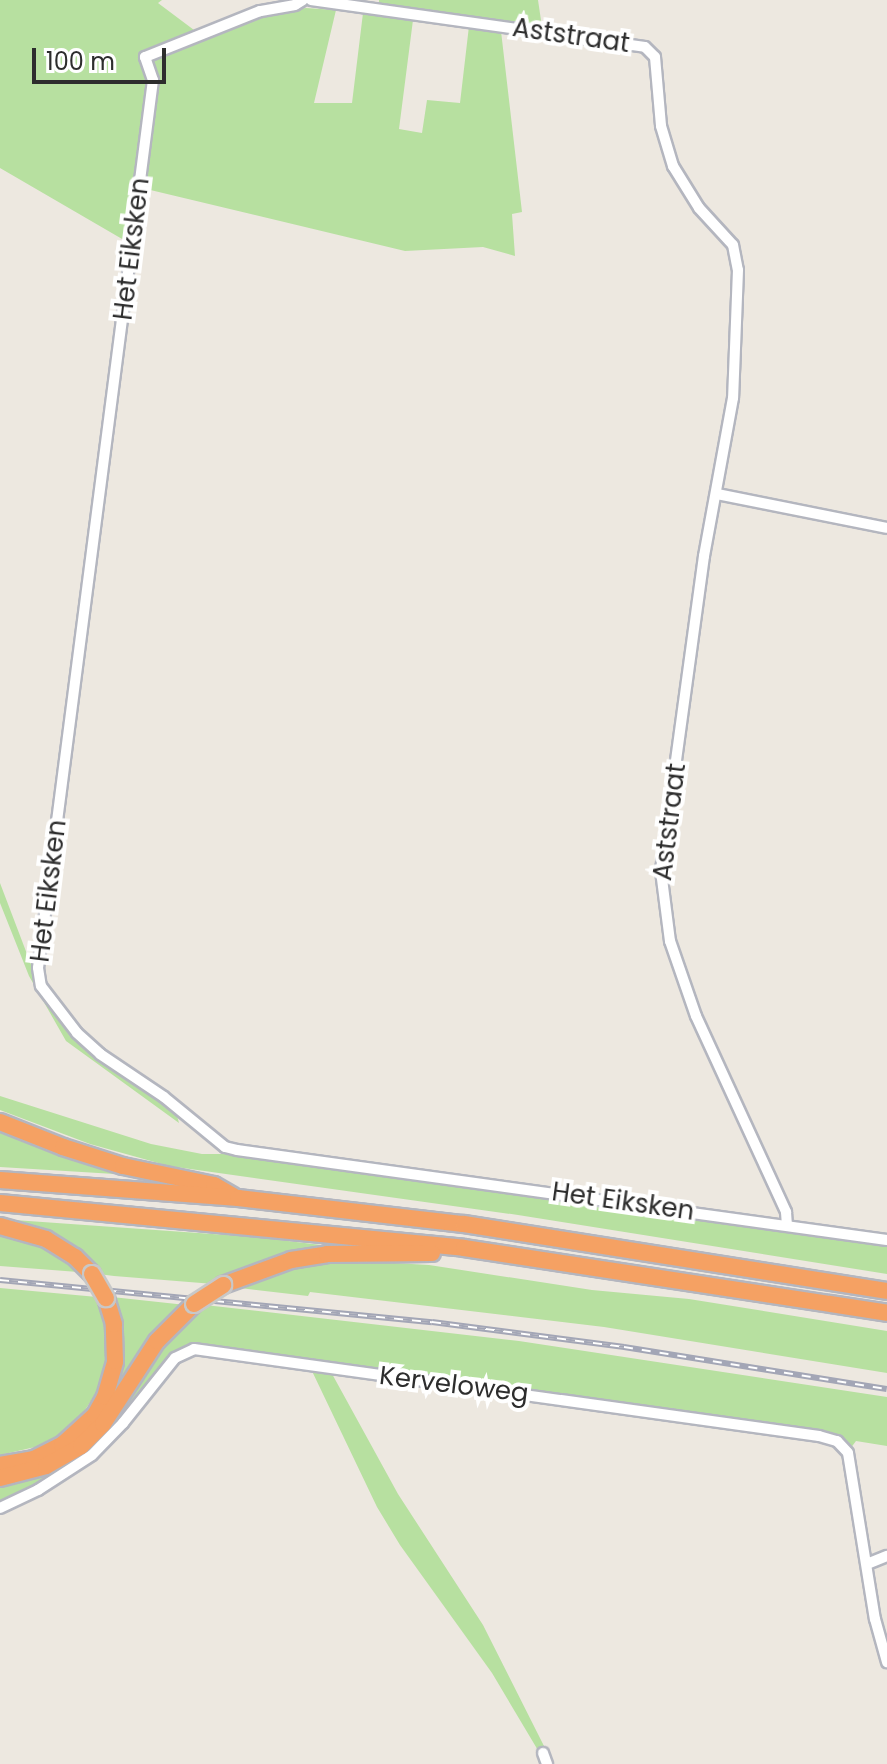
<!DOCTYPE html>
<style>
body{margin:0}
#map{position:relative;width:887px;height:1764px;overflow:hidden;background:#ede8e0;font-family:Poppins,sans-serif}
div>[style]{position:absolute}
[style*='--x']{left:calc(var(--x)*1px);top:calc(var(--y)*1px);width:calc(var(--w)*1px);rotate:calc(var(--a)*1deg)}
.green>*{inset:0;background:#b7e0a0}
.roads{filter:drop-shadow(2px 0 #b4b6bf) drop-shadow(-2px 0 #b4b6bf) drop-shadow(0 2px #b4b6bf) drop-shadow(0 -2px #b4b6bf)}
.minor>*{height:10px;margin:-5px;padding:0 5px;transform-origin:5px;border-radius:5px;background:#fff}
.highway>*{height:16px;margin:-8px;padding:0 8px;transform-origin:8px;border-radius:8px;background:#f5a163}
.rail>*{height:6px;margin-top:-3px;transform-origin:0;background:repeating-linear-gradient(90deg,#fff 0 9px,#a3a6b6 0 18px);box-sizing:border-box;border-block:2px solid #a3a6b6}
.bridges{filter:drop-shadow(2px 0 #c8c8c8) drop-shadow(-2px 0 #c8c8c8) drop-shadow(0 2px #c8c8c8) drop-shadow(0 -2px #c8c8c8)}
.highway-bridge>*{height:16px;margin:-8px;padding:0 8px;transform-origin:8px;border-radius:8px;background:#f5a163}
span{translate:-50% -50%;white-space:nowrap;text-align:center;line-height:1.15;-webkit-text-stroke:8px #fff;paint-order:stroke}
.street-label{font-size:26px;color:#2d2d2d}
.scale{position:absolute;left:32px;top:48px;width:134px;height:36px;box-sizing:border-box;border:4px solid #2d2d2d;border-top:0;padding-left:10px;font-size:24px;line-height:28px;white-space:nowrap;color:#2d2d2d;-webkit-text-stroke:6px #fff;paint-order:stroke}
</style>
<div id="map">
<div class="green">
<i style="clip-path:polygon(0 0,162px 0,158px 3px,198px 33px,142px 56px,149px 79px,129px 243px,0 168px)"></i>
<i style="clip-path:polygon(379px 0,538px 0,542px 27px,379px 7px)"></i>
<i style="clip-path:polygon(306px 8px,336px 10px,314px 103px,352px 103px,363px 13px,413px 20px,399px 129px,422px 133px,427px 100px,460px 103px,469px 26px,501px 31px,522px 212px,512px 214px,515px 256px,483px 247px,405px 251px,142px 188px,151px 65px,155px 56px,259px 14px)"></i>
<i style="clip-path:polygon(0 883px,35px 975px,92px 1052px,176px 1112px,179px 1123px,66px 1041px,29px 976px,0 903px)"></i>
<i style="clip-path:polygon(0 1096px,151px 1144px,202px 1154px,236px 1154px,887px 1242px,887px 1274px,518px 1215px,169px 1166px,90px 1144px,0 1110px)"></i>
<i style="clip-path:polygon(0 1129px,131px 1175px,0 1167px)"></i>
<i style="clip-path:polygon(0 1219px,255px 1237px,354px 1249px,291px 1255px,255px 1264px,214px 1284px,114px 1276px,98px 1274px)"></i>
<i style="clip-path:polygon(0 1233px,50px 1249px,78px 1272px,0 1266px)"></i>
<i style="clip-path:polygon(342px 1260px,429px 1265px,592px 1290px,689px 1299px,887px 1331px,887px 1373px,604px 1327px,310px 1292px,308px 1296px,240px 1288px,241px 1284px,299px 1267px)"></i>
<i style="clip-path:polygon(0 1288px,97px 1297px,105px 1320px,108px 1353px,99px 1389px,75px 1425px,44px 1445px,0 1455px)"></i>
<i style="clip-path:polygon(112px 1297px,186px 1305px,96px 1424px,25px 1465px,108px 1401px)"></i>
<i style="clip-path:polygon(205px 1305px,519px 1341px,887px 1397px,887px 1446px,856px 1441px,850px 1449px,843px 1441px,189px 1348px,108px 1436px,73px 1466px,0 1505px,0 1486px,58px 1469px,88px 1450px,168px 1340px)"></i>
<i style="clip-path:polygon(311px 1369px,331px 1372px,398px 1494px,483px 1625px,546px 1750px,539px 1752px,492px 1673px,400px 1545px,377px 1507px)"></i>
</div>
<div class="roads">
<div class="minor">
<i style="--x:303;--y:0;--w:9;--a:148"></i>
<i style="--x:295;--y:5;--w:36;--a:170"></i>
<i style="--x:260;--y:11;--w:124;--a:158.2"></i>
<i style="--x:145;--y:57;--w:24;--a:71"></i>
<i style="--x:153;--y:80;--w:895;--a:97.38"></i>
<i style="--x:38;--y:968;--w:18;--a:81"></i>
<i style="--x:41;--y:986;--w:59;--a:52.5"></i>
<i style="--x:77;--y:1033;--w:31;--a:42"></i>
<i style="--x:100;--y:1054;--w:77;--a:33.9"></i>
<i style="--x:164;--y:1097;--w:79;--a:39.3"></i>
<i style="--x:225;--y:1147;--w:12;--a:14"></i>
<i style="--x:237;--y:1150;--w:656;--a:7.88"></i>
<i style="--x:311;--y:0;--w:337;--a:8"></i>
<i style="--x:645;--y:47;--w:14;--a:45"></i>
<i style="--x:655;--y:57;--w:69;--a:85"></i>
<i style="--x:661;--y:126;--w:42;--a:73.3"></i>
<i style="--x:673;--y:166;--w:49;--a:58.2"></i>
<i style="--x:699;--y:208;--w:50;--a:47.4"></i>
<i style="--x:733;--y:245;--w:25;--a:79"></i>
<i style="--x:738;--y:270;--w:128;--a:92.2"></i>
<i style="--x:733;--y:398;--w:161;--a:100.4"></i>
<i style="--x:704;--y:556;--w:318;--a:97.8"></i>
<i style="--x:661;--y:871;--w:71;--a:82.7"></i>
<i style="--x:670;--y:941;--w:79;--a:70.9"></i>
<i style="--x:696;--y:1016;--w:216;--a:65.3"></i>
<i style="--x:786;--y:1212;--w:13;--a:86"></i>
<i style="--x:717;--y:494;--w:173;--a:11.3"></i>
<i style="--x:0;--y:1508;--w:42;--a:-25.3"></i>
<i style="--x:38;--y:1490;--w:64;--a:-32.9"></i>
<i style="--x:92;--y:1455;--w:45;--a:-45.9"></i>
<i style="--x:123;--y:1423;--w:83;--a:-51.3"></i>
<i style="--x:175;--y:1358;--w:21;--a:-25"></i>
<i style="--x:194;--y:1349;--w:631;--a:7.92"></i>
<i style="--x:819;--y:1436;--w:19;--a:16"></i>
<i style="--x:837;--y:1441;--w:16;--a:47"></i>
<i style="--x:848;--y:1453;--w:168;--a:80.8"></i>
<i style="--x:875;--y:1619;--w:45;--a:74.4"></i>
<i style="--x:867;--y:1564;--w:22;--a:-22"></i>
<i style="--x:543;--y:1753;--w:12;--a:70"></i>
</div>
<div class="highway">
<i style="--x:0;--y:1122;--w:68;--a:21.6"></i>
<i style="--x:63;--y:1147;--w:63;--a:17.6"></i>
<i style="--x:123;--y:1166;--w:93;--a:11.8"></i>
<i style="--x:214;--y:1185;--w:22;--a:30"></i>
<i style="--x:0;--y:1180;--w:239;--a:4.3"></i>
<i style="--x:238;--y:1198;--w:227;--a:6.6"></i>
<i style="--x:464;--y:1224;--w:428;--a:9"></i>
<i style="--x:0;--y:1203;--w:466;--a:5.5"></i>
<i style="--x:464;--y:1248;--w:428;--a:8.7"></i>
<i style="--x:0;--y:1226;--w:48;--a:15.8"></i>
<i style="--x:46;--y:1239;--w:34;--a:32"></i>
<i style="--x:75;--y:1257;--w:24;--a:45"></i>
<i style="--x:223;--y:1285;--w:72;--a:-20.2"></i>
<i style="--x:291;--y:1260;--w:36;--a:-9"></i>
<i style="--x:327;--y:1254;--w:105;--a:-0.5"></i>
<i style="--x:0;--y:1465;--w:35;--a:-10"></i>
<i style="--x:34;--y:1459;--w:31;--a:-27"></i>
<i style="--x:62;--y:1445;--w:45;--a:-42.3"></i>
<i style="--x:95;--y:1415;--w:21;--a:-61"></i>
<i style="--x:105;--y:1397;--w:37;--a:-74"></i>
<i style="--x:115;--y:1361;--w:37;--a:-92"></i>
<i style="--x:114;--y:1324;--w:27;--a:-107"></i>
<i style="--x:0;--y:1478;--w:48;--a:-14.6"></i>
<i style="--x:46;--y:1466;--w:40;--a:-29.7"></i>
<i style="--x:81;--y:1446;--w:31;--a:-45"></i>
<i style="--x:103;--y:1424;--w:99;--a:-57"></i>
<i style="--x:157;--y:1341;--w:52;--a:-45"></i>
</div>
</div>
<div class="rail">
<i style="--x:0;--y:1280;--w:434;--a:5.6"></i>
<i style="--x:432;--y:1322;--w:194;--a:7.4"></i>
<i style="--x:624;--y:1347;--w:266;--a:9.1"></i>
</div>
<div class="bridges">
<div class="highway-bridge">
<i style="--x:92;--y:1274;--w:28;--a:60"></i>
<i style="--x:194;--y:1304;--w:35;--a:-33"></i>
</div>
</div>
<div class="street-label">
<span style="left:571px;top:36px;rotate:8deg">Aststraat</span>
<span style="left:132px;top:249px;rotate:-83deg">Het Eiksken</span>
<span style="left:670px;top:822px;rotate:-83deg">Aststraat</span>
<span style="left:49px;top:891px;rotate:-83deg">Het Eiksken</span>
<span style="left:623px;top:1202px;rotate:8deg">Het Eiksken</span>
<span style="left:454px;top:1385px;rotate:7deg">Kerveloweg</span>
</div>
<div class="scale">100 m</div>
</div>
